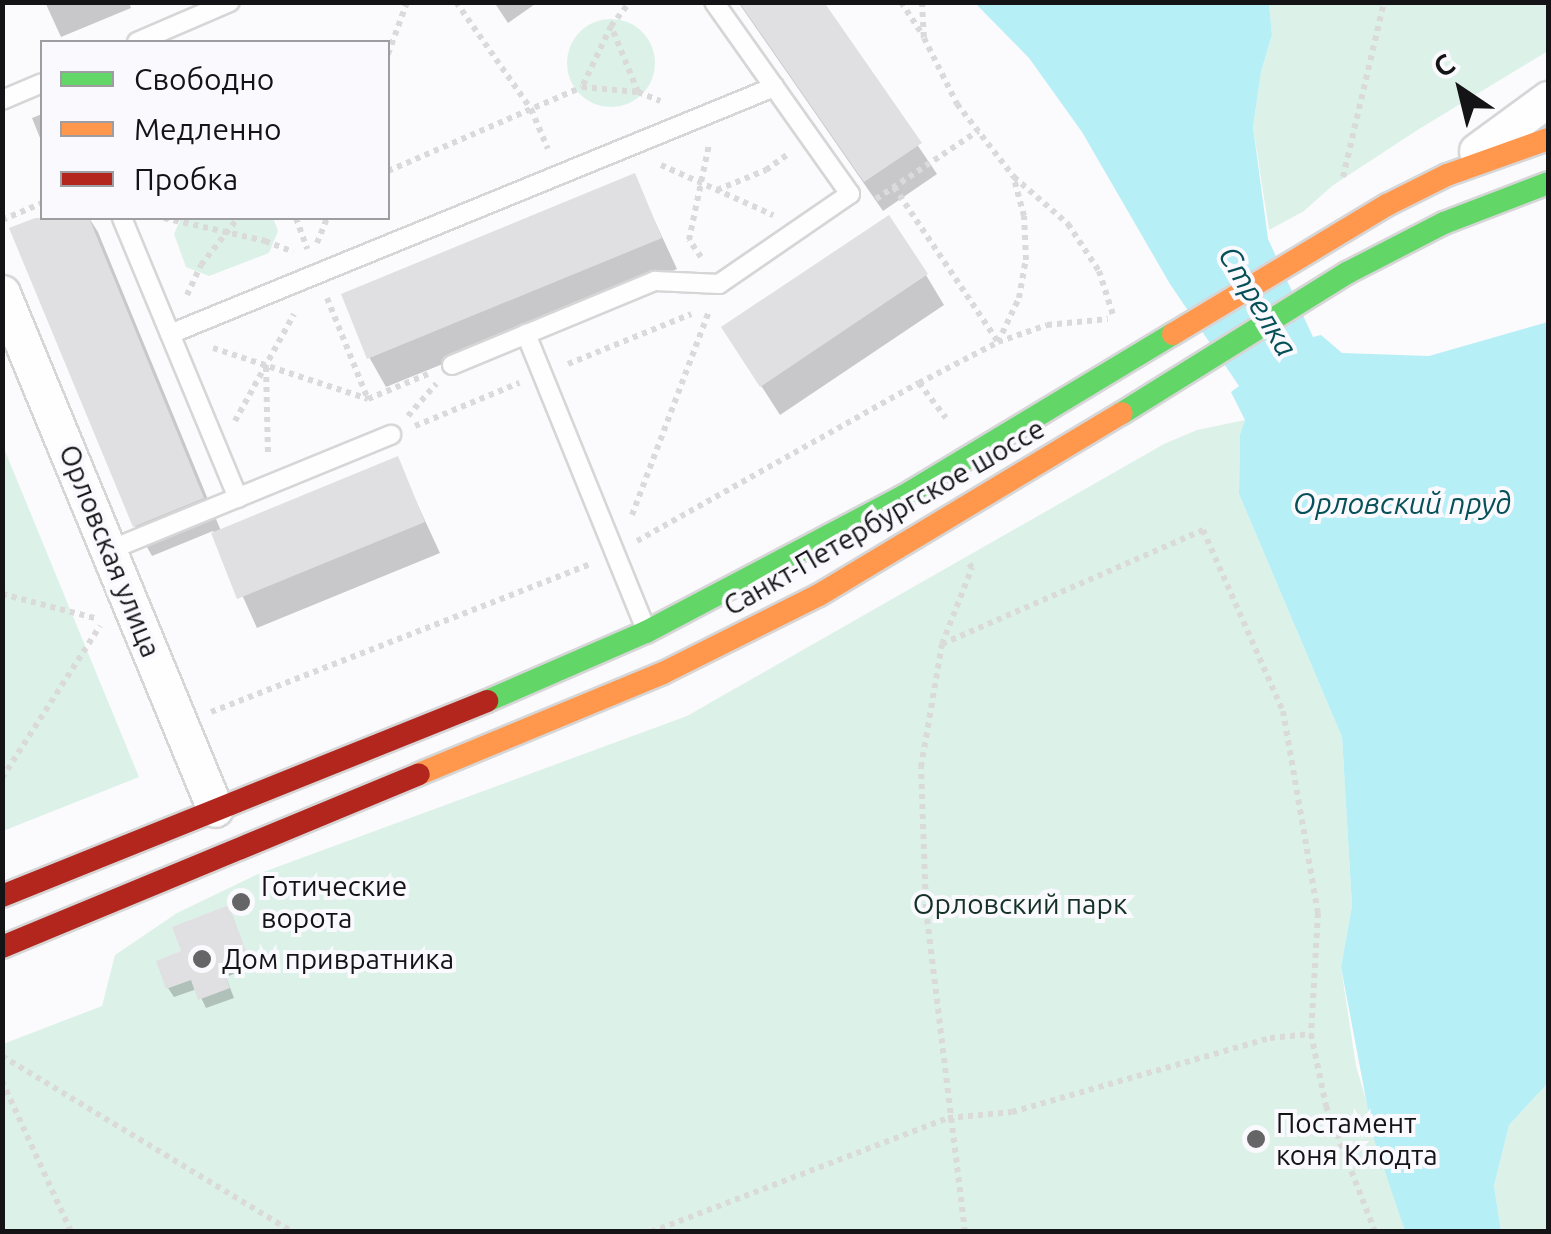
<!DOCTYPE html>
<meta charset="utf-8">
<style>
body{margin:0}
#map{position:relative;width:1551px;height:1234px;overflow:hidden;background:#fbfafd;font-family:Ubuntu,sans-serif}
div>[style]{position:absolute}
[style*='--x']{left:calc(var(--x)*1px);top:calc(var(--y)*1px);width:calc(var(--w)*1px);rotate:calc(var(--a)*1deg)}
.green>*{inset:0;background:#dcf2e8}
.round{border-radius:50%}
.water>*{inset:0;background:#b7eff6}
.shadow>*{inset:0;background:#0003}
.building>*{inset:0;background:#e0e0e2}
.path>*{height:6px;margin-top:-3px;transform-origin:0;background:repeating-linear-gradient(90deg,#dadadb 0 5px,transparent 0 10px)}
.roads{filter:drop-shadow(2px 0 #d6d6d7) drop-shadow(-2px 0 #d6d6d7) drop-shadow(0 2px #d6d6d7) drop-shadow(0 -2px #d6d6d7)}
.lane>*{height:18px;margin:-9px;padding:0 9px;transform-origin:9px;border-radius:9px;background:#fefeff}
.street>*{height:35px;margin:-17.5px;padding:0 17.5px;transform-origin:17.5px;border-radius:17.5px;background:#fefeff}
.fast>*{height:22px;margin:-11px;padding:0 11px;transform-origin:11px;border-radius:11px;background:#63d668}
.slow>*{height:22px;margin:-11px;padding:0 11px;transform-origin:11px;border-radius:11px;background:#ff974d}
.jam>*{height:22px;margin:-11px;padding:0 11px;transform-origin:11px;border-radius:11px;background:#b3261e}
.dots>*{width:28px;height:28px;translate:-50% -50%;box-sizing:border-box;border:5px solid #faf9fe;border-radius:50%}
span{translate:-50% -50%;white-space:nowrap;text-align:center;line-height:1.15;-webkit-text-stroke:8px #faf9fe;paint-order:stroke}
.street-label{font-size:28px;color:#141416}
.poi-label{font-size:28px;color:#141416}
.left{translate:0 -50%;text-align:left}
.park-label{font-size:28px;color:#133124}
.water-label{font-size:30px;color:#065057;font-style:italic}
.frame{position:absolute;inset:0;border:5px solid #141416;pointer-events:none}
.legend{position:absolute;left:40px;top:40px;width:350px;height:180px;box-sizing:border-box;background:#faf9fe;border:2px solid #9e9da1;margin:0;padding:12px 18px;list-style:none;font-size:30px;color:#141416}
.legend li{display:flex;align-items:center;gap:20px;height:50px}
.legend b{width:50px;border:2px solid #9e9da1}
.north{position:absolute;left:1411px;top:40px;width:100px;height:100px;-webkit-text-stroke:8px #faf9fe;paint-order:stroke;rotate:325deg;font-size:28px;font-weight:700;line-height:40px;text-align:center;color:#141416}
.north::after{content:'';display:block;margin:auto;width:35px;height:45px;background:#141416;clip-path:polygon(50% 0,100% 100%,50% 72%,0 100%)}
</style>
<div id="map">
<div class="green">
<i style="clip-path:polygon(1269px 3px,1548px 3px,1548px 51px,1419px 129px,1332px 186px,1304px 211px,1269px 230px,1253px 127px,1261px 72px,1272px 35px)"></i>
<i class="round" style="left:567px;top:19px;width:88px;height:88px"></i>
<i style="clip-path:polygon(181px 218px,273px 218px,278px 231px,269px 253px,209px 276px,186px 267px,174px 234px)"></i>
<i style="clip-path:polygon(1245px 420px,1240px 434px,1239px 494px,1342px 737px,1352px 906px,1341px 967px,1356px 1066px,1405px 1231px,3px 1232px,3px 1044px,102px 1006px,115px 955px,177px 913px,258px 874px,687px 716px,1164px 444px,1197px 430px)"></i>
<i style="clip-path:polygon(3px 446px,139px 777px,3px 831px,2px 831px)"></i>
<i style="clip-path:polygon(1548px 1083px,1548px 1231px,1501px 1231px,1494px 1186px,1509px 1125px)"></i>
</div>
<div class="water">
<i style="clip-path:polygon(975px 3px,1269px 3px,1272px 35px,1261px 72px,1253px 127px,1268px 239px,1313px 337px,1321px 335px,1342px 353px,1429px 356px,1548px 322px,1548px 1083px,1509px 1125px,1494px 1186px,1501px 1231px,1405px 1231px,1373px 1136px,1341px 967px,1352px 906px,1342px 737px,1239px 494px,1240px 434px,1245px 420px,1231px 392px,1239px 386px,1170px 284px,1082px 132px,1029px 58px)"></i>
</div>
<div class="shadow">
<i style="clip-path:polygon(45px 2px,129px 2px,131px 8px,61px 37px)"></i>
<i style="clip-path:polygon(494px 2px,538px 2px,508px 23px)"></i>
<i style="clip-path:polygon(738px 2px,821px 2px,937px 174px,883px 211px)"></i>
<i style="clip-path:polygon(42px 114px,42px 143px,32px 118px)"></i>
<i style="clip-path:polygon(634px 176px,677px 269px,386px 387px,369px 357px)"></i>
<i style="clip-path:polygon(42px 217px,89px 218px,98px 232px,221px 531px,397px 460px,440px 553px,257px 628px,213px 531px,152px 556px,135px 526px,12px 229px)"></i>
<i style="clip-path:polygon(926px 275px,944px 305px,780px 415px,724px 328px)"></i>
<i style="clip-path:polygon(233px 917px,251px 967px,226px 977px,234px 998px,206px 1008px,197px 989px,174px 997px,168px 988px,184px 953px)"></i>
</div>
<div class="building">
<i style="clip-path:polygon(739px 2px,824px 2px,922px 143px,864px 182px)"></i>
<i style="clip-path:polygon(635px 173px,662px 238px,367px 359px,341px 294px)"></i>
<i style="clip-path:polygon(889px 215px,928px 274px,760px 387px,721px 327px)"></i>
<i style="clip-path:polygon(35px 218px,89px 218px,204px 498px,133px 527px,9px 228px)"></i>
<i style="clip-path:polygon(398px 456px,425px 522px,237px 599px,211px 533px)"></i>
<i style="clip-path:polygon(229px 905px,248px 957px,222px 967px,230px 988px,198px 1000px,191px 980px,166px 989px,156px 961px,181px 951px,172px 927px)"></i>
</div>
<div class="path">
<i style="--x:456;--y:2;--w:131;--a:55"></i>
<i style="--x:531;--y:109;--w:43;--a:67"></i>
<i style="--x:901;--y:2;--w:42;--a:56.7"></i>
<i style="--x:922;--y:2;--w:36;--a:87"></i>
<i style="--x:924;--y:38;--w:74;--a:63.4"></i>
<i style="--x:957;--y:104;--w:93;--a:52"></i>
<i style="--x:1014;--y:177;--w:72;--a:41"></i>
<i style="--x:1068;--y:224;--w:56;--a:56.6"></i>
<i style="--x:1099;--y:271;--w:49;--a:72.3"></i>
<i style="--x:611;--y:26;--w:31;--a:-52"></i>
<i style="--x:388;--y:54;--w:55;--a:-69.9"></i>
<i style="--x:638;--y:92;--w:24;--a:22"></i>
<i style="--x:661;--y:165;--w:123;--a:24.1"></i>
<i style="--x:388;--y:171;--w:211;--a:-23.4"></i>
<i style="--x:582;--y:87;--w:56;--a:5.1"></i>
<i style="--x:638;--y:92;--w:71;--a:-112.2"></i>
<i style="--x:611;--y:26;--w:68;--a:115.4"></i>
<i style="--x:1343;--y:177;--w:180;--a:-76.8"></i>
<i style="--x:894;--y:187;--w:187;--a:56.1"></i>
<i style="--x:998;--y:342;--w:52;--a:-19.1"></i>
<i style="--x:1047;--y:325;--w:61;--a:-5.6"></i>
<i style="--x:717;--y:190;--w:53;--a:-22.2"></i>
<i style="--x:766;--y:170;--w:29;--a:-36"></i>
<i style="--x:876;--y:199;--w:123;--a:-33.7"></i>
<i style="--x:164;--y:218;--w:104;--a:12.8"></i>
<i style="--x:265;--y:241;--w:30;--a:21"></i>
<i style="--x:296;--y:218;--w:33;--a:70"></i>
<i style="--x:2;--y:220;--w:43;--a:-23"></i>
<i style="--x:317;--y:243;--w:27;--a:-68"></i>
<i style="--x:701;--y:257;--w:21;--a:-125"></i>
<i style="--x:689;--y:240;--w:98;--a:-78.2"></i>
<i style="--x:187;--y:295;--w:33;--a:-65"></i>
<i style="--x:201;--y:265;--w:60;--a:-51.8"></i>
<i style="--x:327;--y:298;--w:107;--a:68"></i>
<i style="--x:213;--y:348;--w:163;--a:18.2"></i>
<i style="--x:368;--y:399;--w:65;--a:-22.6"></i>
<i style="--x:568;--y:364;--w:133;--a:-22.1"></i>
<i style="--x:266;--y:367;--w:87;--a:88.7"></i>
<i style="--x:919;--y:383;--w:89;--a:-27.4"></i>
<i style="--x:998;--y:342;--w:49;--a:-64.5"></i>
<i style="--x:1019;--y:298;--w:39;--a:-80"></i>
<i style="--x:1026;--y:260;--w:44;--a:-92.6"></i>
<i style="--x:1024;--y:216;--w:39;--a:-105"></i>
<i style="--x:408;--y:416;--w:43;--a:-48.8"></i>
<i style="--x:235;--y:421;--w:122;--a:-61.1"></i>
<i style="--x:415;--y:426;--w:113;--a:-22.5"></i>
<i style="--x:632;--y:515;--w:218;--a:-69.3"></i>
<i style="--x:637;--y:541;--w:323;--a:-29.3"></i>
<i style="--x:919;--y:383;--w:44;--a:52.4"></i>
<i style="--x:2;--y:594;--w:99;--a:14.6"></i>
<i style="--x:942;--y:644;--w:285;--a:-23.6"></i>
<i style="--x:1203;--y:530;--w:198;--a:66.2"></i>
<i style="--x:1283;--y:711;--w:205;--a:80.2"></i>
<i style="--x:1318;--y:913;--w:121;--a:93.3"></i>
<i style="--x:1311;--y:1034;--w:74;--a:78.2"></i>
<i style="--x:1326;--y:1106;--w:135;--a:68.7"></i>
<i style="--x:211;--y:712;--w:407;--a:-21.3"></i>
<i style="--x:2;--y:778;--w:181;--a:-57.2"></i>
<i style="--x:2;--y:1056;--w:340;--a:31.2"></i>
<i style="--x:2;--y:1081;--w:166;--a:65.4"></i>
<i style="--x:651;--y:1232;--w:318;--a:-21"></i>
<i style="--x:948;--y:1118;--w:64;--a:-5.4"></i>
<i style="--x:1012;--y:1112;--w:268;--a:-16"></i>
<i style="--x:1270;--y:1038;--w:41;--a:-5.6"></i>
<i style="--x:965;--y:1232;--w:325;--a:-96.9"></i>
<i style="--x:926;--y:909;--w:142;--a:-92"></i>
<i style="--x:921;--y:767;--w:125;--a:-80.3"></i>
<i style="--x:942;--y:644;--w:82;--a:-68.5"></i>
<i style="--x:972;--y:568;--w:6;--a:-121"></i>
</div>
<div class="roads">
<div class="lane">
<i style="--x:137;--y:42;--w:101;--a:-23.3"></i>
<i style="--x:2;--y:100;--w:43;--a:-23"></i>
<i style="--x:122;--y:218;--w:303;--a:67.5"></i>
<i style="--x:170;--y:334;--w:653;--a:-22.24"></i>
<i style="--x:526;--y:334;--w:314;--a:67.9"></i>
<i style="--x:452;--y:365;--w:220;--a:-22.5"></i>
<i style="--x:655;--y:281;--w:64;--a:2.7"></i>
<i style="--x:719;--y:284;--w:159;--a:-34.5"></i>
<i style="--x:850;--y:194;--w:235;--a:-125.3"></i>
<i style="--x:110;--y:550;--w:304;--a:-22.3"></i>
</div>
<div class="street">
<i style="--x:1477;--y:151;--w:88;--a:-36.2"></i>
<i style="--x:2;--y:293;--w:558;--a:67.57"></i>
</div>
<div class="fast">
<i style="--x:1122;--y:413;--w:265;--a:-31.9"></i>
<i style="--x:1347;--y:273;--w:109;--a:-27.3"></i>
<i style="--x:1444;--y:223;--w:111;--a:-21"></i>
<i style="--x:487;--y:701;--w:173;--a:-23.5"></i>
<i style="--x:646;--y:632;--w:292;--a:-27.8"></i>
<i style="--x:904;--y:496;--w:314;--a:-31.1"></i>
</div>
<div class="slow">
<i style="--x:1173;--y:334;--w:250;--a:-31.1"></i>
<i style="--x:1387;--y:205;--w:67;--a:-26.6"></i>
<i style="--x:1447;--y:175;--w:107;--a:-19.6"></i>
<i style="--x:419;--y:774;--w:264;--a:-22.5"></i>
<i style="--x:663;--y:673;--w:174;--a:-26.6"></i>
<i style="--x:819;--y:595;--w:353;--a:-31"></i>
</div>
<div class="jam">
<i style="--x:2;--y:896;--w:523;--a:-21.9"></i>
<i style="--x:2;--y:947;--w:451;--a:-22.5"></i>
</div>
</div>
<div class="dots">
<i style="left:241px;top:902px;background:#656467"></i>
<i style="left:202px;top:959px;background:#656467"></i>
<i style="left:1256px;top:1139px;background:#656467"></i>
</div>
<div class="street-label">
<span style="left:884px;top:517px;rotate:-30deg">Санкт-Петербургское шоссе</span>
<span style="left:110px;top:551px;rotate:68deg">Орловская улица</span>
</div>
<div class="poi-label">
<span class="left" style="left:261px;top:902px">Готические<br>ворота</span>
<span class="left" style="left:222px;top:959px">Дом привратника</span>
<span class="left" style="left:1276px;top:1139px">Постамент<br>коня Клодта</span>
</div>
<div class="park-label">
<span style="left:1020px;top:904px">Орловский парк</span>
</div>
<div class="water-label">
<span style="left:1258px;top:301px;rotate:59deg">Стрелка</span>
<span style="left:1402px;top:503px">Орловский пруд</span>
</div>
<div class="frame"></div>
<ul class="legend">
<li><b style="height:12px;background:#63d668"></b>Свободно</li>
<li><b style="height:12px;background:#ff974d"></b>Медленно</li>
<li><b style="height:12px;background:#b3261e"></b>Пробка</li>
</ul>
<div class="north">С</div>
</div>
